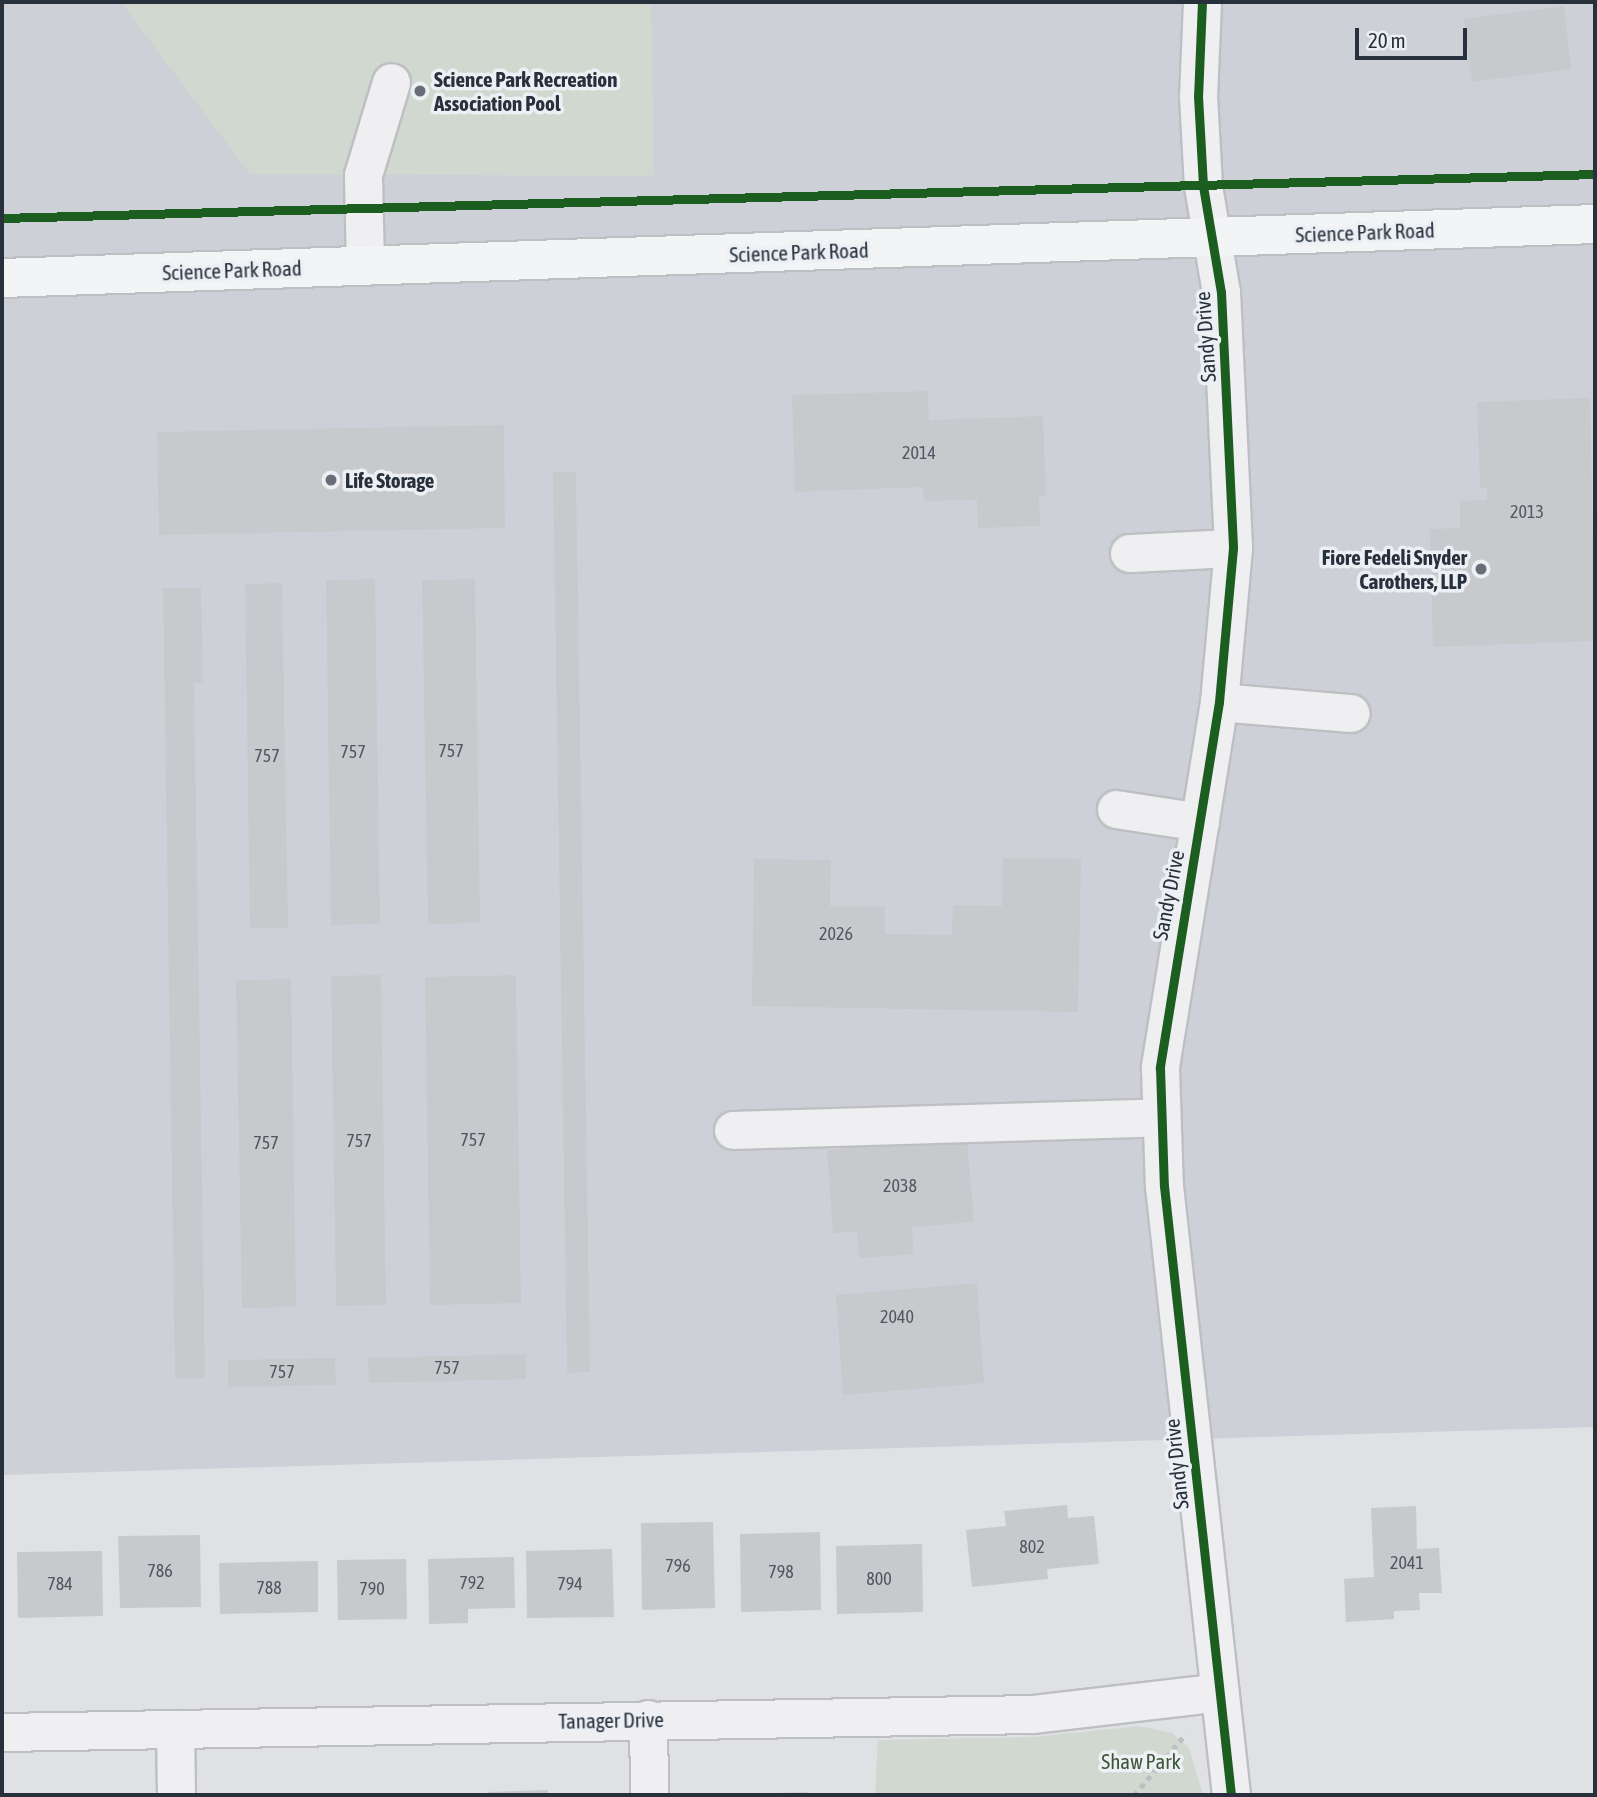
<!DOCTYPE html>
<style>
body{margin:0}
#map{position:relative;width:1597px;height:1797px;overflow:hidden;background:#dfe1e4;font-family:"Asap Condensed",sans-serif}
div>[style]{position:absolute}
[style*='--x']{left:calc(var(--x)*1px);top:calc(var(--y)*1px);width:calc(var(--w)*1px);rotate:calc(var(--a)*1deg)}
.built>*{inset:0;background:#cdd1d7}
.green>*{inset:0;background:#d0d8d0}
.building>*{inset:0;background:#c8c9cc}
.path>*{height:4.5px;margin-top:-2.25px;transform-origin:0;background:repeating-linear-gradient(90deg,#bdc0c3 0 5px,transparent 0 10px)}
.roads{filter:drop-shadow(2px 0 #bdbfc2) drop-shadow(-2px 0 #bdbfc2) drop-shadow(0 2px #bdbfc2) drop-shadow(0 -2px #bdbfc2)}
.minor>*{height:37px;margin:-18.5px;padding:0 18.5px;transform-origin:18.5px;border-radius:18.5px;background:#efeff1}
.major>*{height:38px;margin:-19px;padding:0 19px;transform-origin:19px;border-radius:19px;background:#f3f4f5}
.cycleway>*{height:9px;margin:-4.5px;padding:0 4.5px;transform-origin:4.5px;border-radius:4.5px;background:#1b5e20}
.dots>*{width:19px;height:19px;translate:-50% -50%;box-sizing:border-box;border:4px solid #ecf0f4;border-radius:50%}
span{translate:-50% -50%;white-space:nowrap;text-align:center;line-height:1.15;-webkit-text-stroke:7px #ecf0f4;paint-order:stroke}
.number-label{font-size:18px;color:#515761}
.number-label span{-webkit-text-stroke-width:0}
.poi-label{font-size:21px;color:#28303c;font-weight:700}
.left{translate:0 -50%;text-align:left}
.right{translate:-100% -50%;text-align:right}
.street-label{font-size:21px;color:#28303c}
.park-label{font-size:21px;color:#3d5736}
.frame{position:absolute;inset:0;border:4px solid #28303c;pointer-events:none}
.scale{position:absolute;left:1355px;top:28px;width:112px;height:32px;box-sizing:border-box;border:4px solid #28303c;border-top:0;padding-left:9px;font-size:21px;line-height:24px;white-space:nowrap;color:#28303c;-webkit-text-stroke:5px #ecf0f4;paint-order:stroke}
</style>
<div id="map">
<div class="built">
<i style="clip-path:polygon(2px 2px,1595px 2px,1595px 1427px,2px 1475px)"></i>
</div>
<div class="green">
<i style="clip-path:polygon(121px 2px,651px 2px,654px 176px,250px 174px)"></i>
<i style="clip-path:polygon(1139px 1726px,1172px 1733px,1189px 1748px,1203px 1795px,875px 1795px,878px 1740px,1034px 1737px)"></i>
</div>
<div class="building">
<i style="clip-path:polygon(1564px 6px,1571px 69px,1472px 82px,1464px 19px)"></i>
<i style="clip-path:polygon(928px 391px,929px 420px,1043px 416px,1046px 495px,1039px 496px,1040px 526px,978px 528px,977px 500px,924px 501px,923px 487px,795px 492px,792px 395px)"></i>
<i style="clip-path:polygon(1590px 398px,1595px 641px,1433px 647px,1430px 529px,1460px 528px,1460px 501px,1487px 500px,1487px 488px,1480px 488px,1477px 402px)"></i>
<i style="clip-path:polygon(504px 425px,505px 528px,159px 535px,157px 432px)"></i>
<i style="clip-path:polygon(553px 472px,576px 472px,590px 1372px,567px 1373px)"></i>
<i style="clip-path:polygon(375px 579px,380px 924px,331px 925px,326px 580px)"></i>
<i style="clip-path:polygon(475px 579px,480px 923px,428px 924px,422px 580px)"></i>
<i style="clip-path:polygon(282px 583px,288px 928px,250px 928px,245px 584px)"></i>
<i style="clip-path:polygon(163px 588px,201px 588px,203px 683px,194px 683px,205px 1378px,175px 1379px)"></i>
<i style="clip-path:polygon(1003px 858px,1081px 859px,1078px 1012px,752px 1006px,754px 859px,831px 860px,830px 906px,885px 907px,885px 934px,952px 935px,953px 905px,1002px 906px)"></i>
<i style="clip-path:polygon(381px 975px,386px 1305px,336px 1306px,331px 976px)"></i>
<i style="clip-path:polygon(516px 975px,521px 1303px,430px 1305px,425px 977px)"></i>
<i style="clip-path:polygon(291px 979px,296px 1307px,242px 1308px,236px 980px)"></i>
<i style="clip-path:polygon(919px 1124px,920px 1143px,967px 1139px,974px 1222px,912px 1227px,914px 1254px,859px 1258px,857px 1232px,833px 1233px,827px 1150px,865px 1147px,864px 1128px)"></i>
<i style="clip-path:polygon(977px 1283px,984px 1383px,843px 1395px,836px 1295px)"></i>
<i style="clip-path:polygon(526px 1354px,526px 1379px,369px 1383px,368px 1358px)"></i>
<i style="clip-path:polygon(335px 1358px,336px 1385px,228px 1387px,228px 1360px)"></i>
<i style="clip-path:polygon(1067px 1505px,1068px 1518px,1094px 1516px,1099px 1564px,1047px 1569px,1048px 1579px,972px 1587px,966px 1530px,1006px 1526px,1004px 1511px)"></i>
<i style="clip-path:polygon(1416px 1506px,1417px 1549px,1439px 1548px,1442px 1593px,1419px 1593px,1420px 1610px,1394px 1611px,1394px 1619px,1346px 1622px,1344px 1579px,1374px 1577px,1371px 1508px)"></i>
<i style="clip-path:polygon(713px 1522px,715px 1608px,642px 1610px,641px 1523px)"></i>
<i style="clip-path:polygon(820px 1532px,821px 1610px,741px 1612px,740px 1534px)"></i>
<i style="clip-path:polygon(200px 1535px,201px 1607px,120px 1608px,118px 1536px)"></i>
<i style="clip-path:polygon(922px 1544px,923px 1612px,837px 1614px,836px 1546px)"></i>
<i style="clip-path:polygon(612px 1549px,614px 1617px,527px 1618px,526px 1551px)"></i>
<i style="clip-path:polygon(102px 1551px,103px 1616px,18px 1618px,17px 1552px)"></i>
<i style="clip-path:polygon(514px 1557px,515px 1608px,468px 1609px,468px 1623px,429px 1624px,428px 1559px)"></i>
<i style="clip-path:polygon(406px 1559px,407px 1619px,338px 1620px,337px 1560px)"></i>
<i style="clip-path:polygon(318px 1561px,318px 1612px,220px 1614px,219px 1563px)"></i>
<i style="clip-path:polygon(548px 1790px,548px 1795px,488px 1795px,488px 1792px)"></i>
<i style="clip-path:polygon(807px 1792px,807px 1795px,778px 1795px,778px 1793px)"></i>
</div>
<div class="path">
<i style="--x:1134;--y:1795;--w:80;--a:-49.6"></i>
</div>
<div class="roads">
<div class="minor">
<i style="--x:1202;--y:2;--w:94;--a:92.4"></i>
<i style="--x:1198;--y:96;--w:90;--a:86.8"></i>
<i style="--x:1203;--y:186;--w:108;--a:80.4"></i>
<i style="--x:1221;--y:292;--w:256;--a:87.3"></i>
<i style="--x:1233;--y:548;--w:155;--a:95.2"></i>
<i style="--x:1219;--y:702;--w:371;--a:99.2"></i>
<i style="--x:1160;--y:1068;--w:118;--a:88.1"></i>
<i style="--x:1164;--y:1186;--w:613;--a:83.72"></i>
<i style="--x:365;--y:266;--w:91;--a:-91.3"></i>
<i style="--x:363;--y:175;--w:97;--a:-73.2"></i>
<i style="--x:1129;--y:553;--w:104;--a:-2.8"></i>
<i style="--x:1219;--y:702;--w:132;--a:4.8"></i>
<i style="--x:1116;--y:809;--w:85;--a:8.8"></i>
<i style="--x:733;--y:1130;--w:428;--a:-1.7"></i>
<i style="--x:648;--y:1719;--w:76;--a:89.2"></i>
<i style="--x:175;--y:1729;--w:66;--a:89.1"></i>
<i style="--x:2;--y:1732;--w:1031;--a:-1"></i>
<i style="--x:1033;--y:1714;--w:187;--a:-6.7"></i>
</div>
<div class="major">
<i style="--x:2;--y:278;--w:1594;--a:-1.94"></i>
</div>
</div>
<div class="cycleway">
<i style="--x:1202;--y:2;--w:94;--a:92.4"></i>
<i style="--x:1198;--y:96;--w:90;--a:86.8"></i>
<i style="--x:1203;--y:186;--w:108;--a:80.4"></i>
<i style="--x:1221;--y:292;--w:256;--a:87.3"></i>
<i style="--x:1233;--y:548;--w:155;--a:95.2"></i>
<i style="--x:1219;--y:702;--w:371;--a:99.2"></i>
<i style="--x:1160;--y:1068;--w:118;--a:88.1"></i>
<i style="--x:1164;--y:1186;--w:613;--a:83.72"></i>
<i style="--x:2;--y:218;--w:1594;--a:-1.58"></i>
</div>
<div class="dots">
<i style="left:420px;top:91px;background:#686e77"></i>
<i style="left:331px;top:480px;background:#686e77"></i>
<i style="left:1481px;top:569px;background:#686e77"></i>
</div>
<div class="number-label">
<span style="left:919px;top:453px">2014</span>
<span style="left:1527px;top:512px">2013</span>
<span style="left:451px;top:751px">757</span>
<span style="left:353px;top:752px">757</span>
<span style="left:267px;top:756px">757</span>
<span style="left:836px;top:934px">2026</span>
<span style="left:473px;top:1140px">757</span>
<span style="left:359px;top:1141px">757</span>
<span style="left:266px;top:1143px">757</span>
<span style="left:900px;top:1186px">2038</span>
<span style="left:897px;top:1317px">2040</span>
<span style="left:447px;top:1368px">757</span>
<span style="left:282px;top:1372px">757</span>
<span style="left:1032px;top:1547px">802</span>
<span style="left:1407px;top:1563px">2041</span>
<span style="left:678px;top:1566px">796</span>
<span style="left:160px;top:1571px">786</span>
<span style="left:781px;top:1572px">798</span>
<span style="left:879px;top:1579px">800</span>
<span style="left:472px;top:1583px">792</span>
<span style="left:60px;top:1584px">784</span>
<span style="left:570px;top:1584px">794</span>
<span style="left:269px;top:1588px">788</span>
<span style="left:372px;top:1589px">790</span>
</div>
<div class="poi-label">
<span class="left" style="left:434px;top:91px">Science Park Recreation<br>Association Pool</span>
<span class="left" style="left:345px;top:480px">Life Storage</span>
<span class="right" style="left:1467px;top:569px">Fiore Fedeli Snyder<br>Carothers, LLP</span>
</div>
<div class="street-label">
<span style="left:1365px;top:232px;rotate:-2deg">Science Park Road</span>
<span style="left:799px;top:252px;rotate:-2deg">Science Park Road</span>
<span style="left:232px;top:270px;rotate:-2deg">Science Park Road</span>
<span style="left:1205px;top:337px;rotate:-94deg">Sandy Drive</span>
<span style="left:1168px;top:895px;rotate:-79deg">Sandy Drive</span>
<span style="left:1176px;top:1464px;rotate:-96deg">Sandy Drive</span>
<span style="left:611px;top:1720px;rotate:-1deg">Tanager Drive</span>
</div>
<div class="park-label">
<span style="left:1141px;top:1761px">Shaw Park</span>
</div>
<div class="frame"></div>
<div class="scale">20 m</div>
</div>
